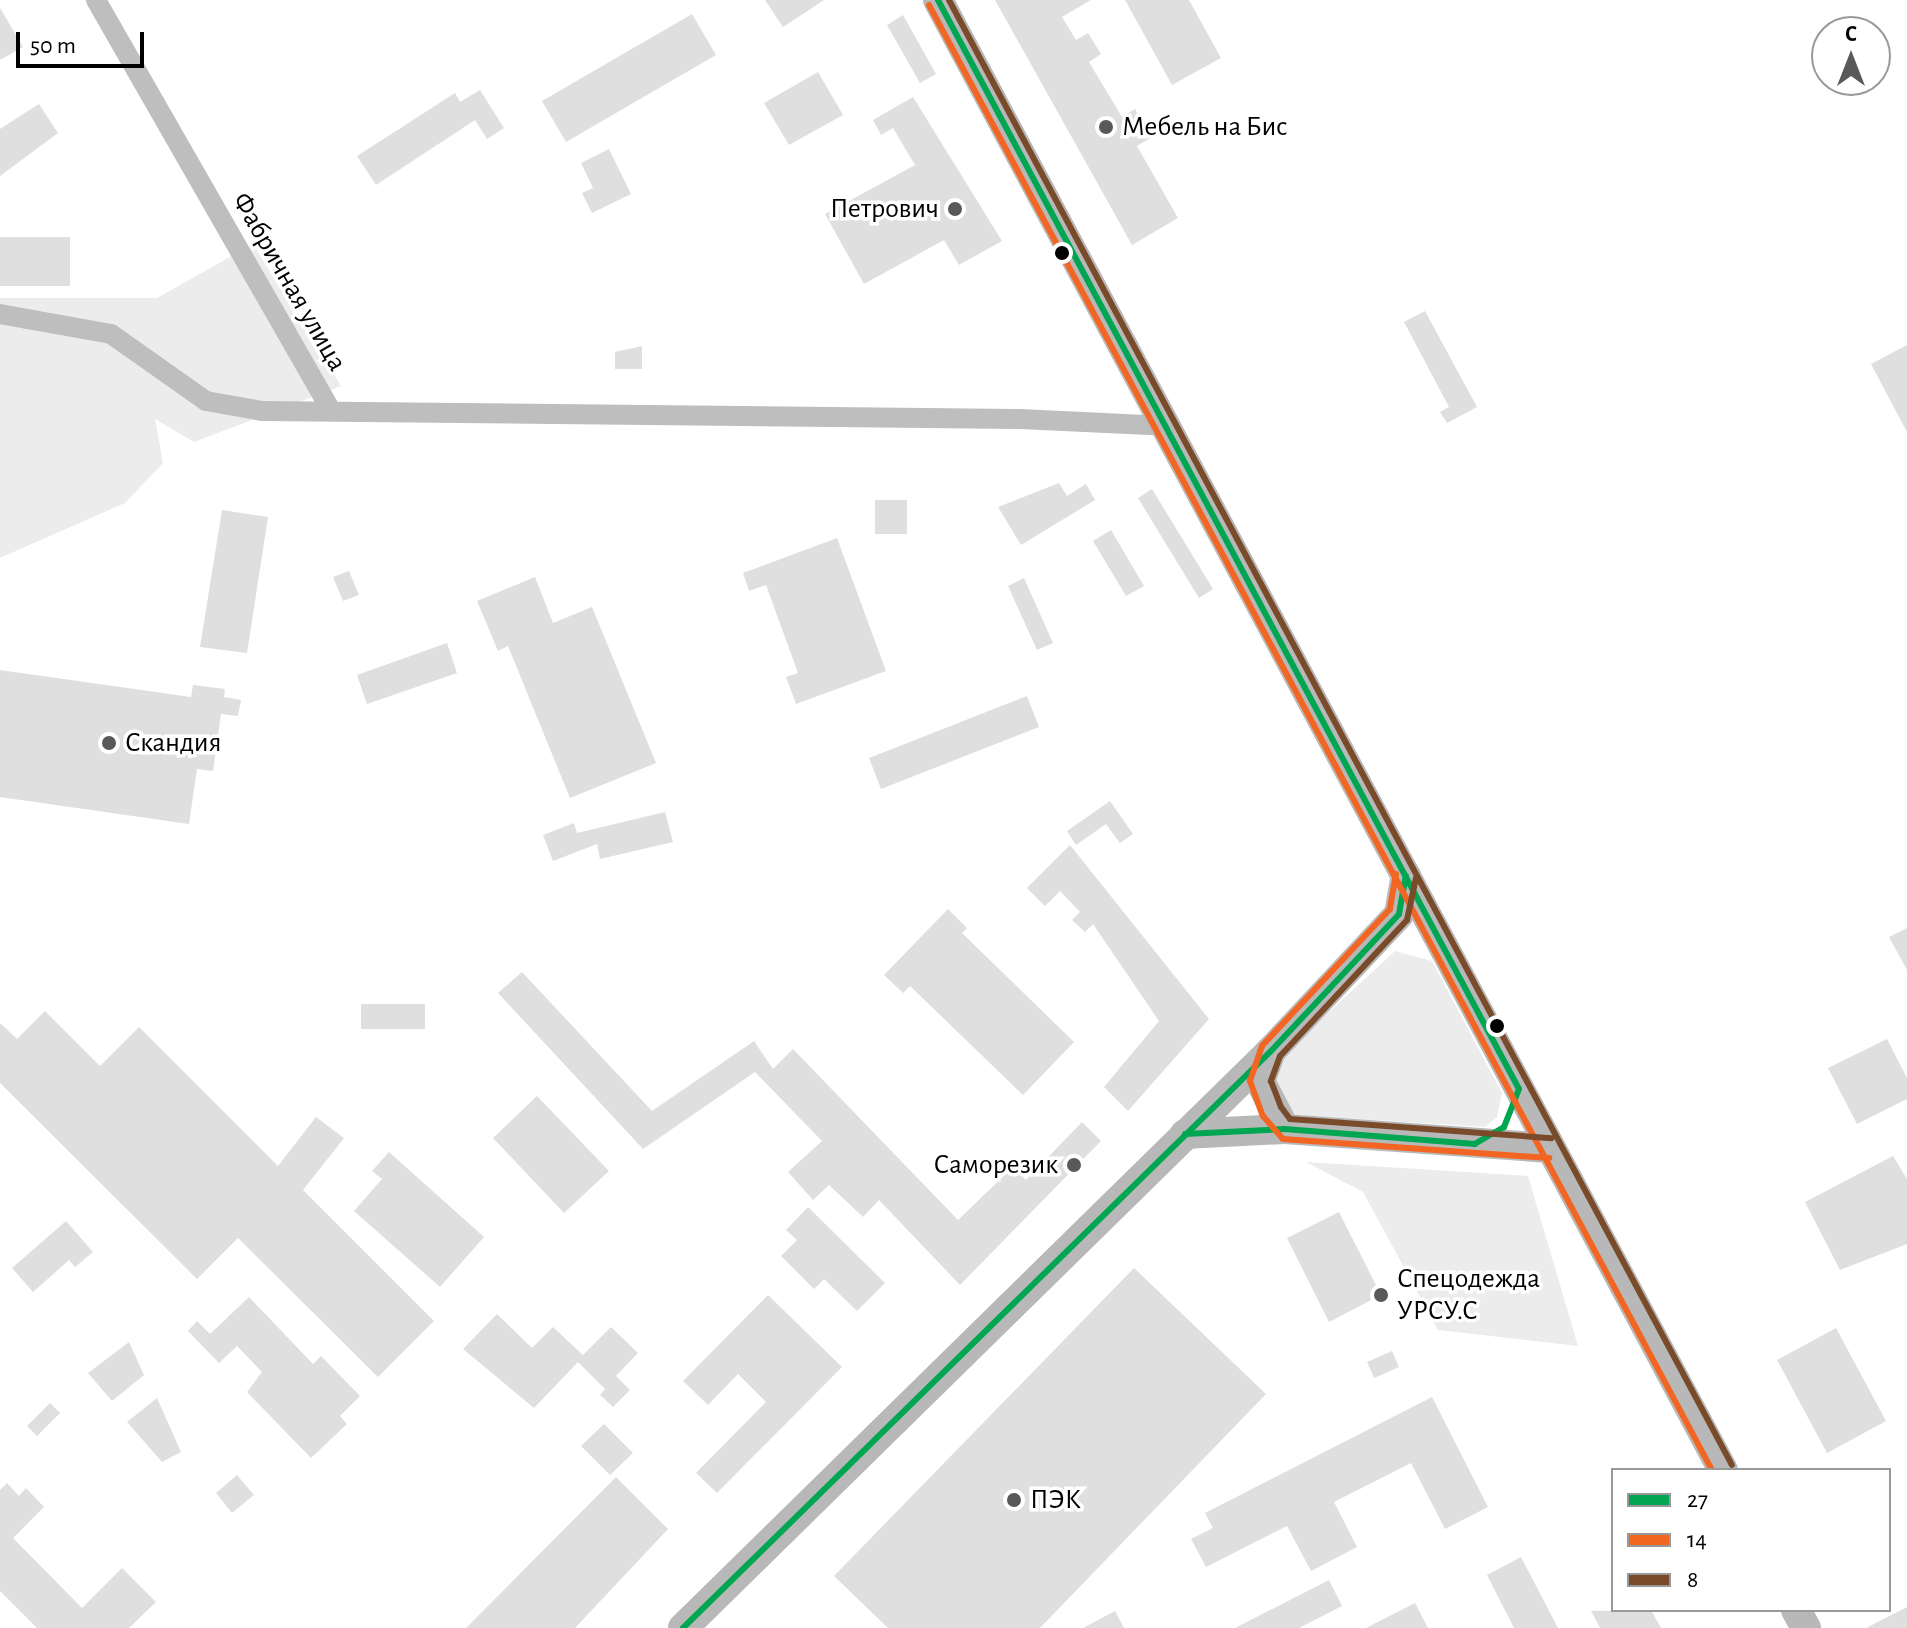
<!DOCTYPE html>
<meta charset="utf-8">
<style>
body{margin:0}
#map{position:relative;width:1907px;height:1628px;overflow:hidden;background:#fff;font-family:"Alegreya Sans",sans-serif}
div>[style]{position:absolute}
[style*='--x']{left:calc(var(--x)*1px);top:calc(var(--y)*1px);width:calc(var(--w)*1px);rotate:calc(var(--a)*1deg)}
.green>*{inset:0;background:#ececec}
.building>*{inset:0;background:#dfdfdf}
.street>*{height:20px;margin:-10px;padding:0 10px;transform-origin:10px;border-radius:10px;background:#bebebe}
.secondary>*{height:30px;margin:-15px;padding:0 15px;transform-origin:15px;border-radius:15px;background:#b8b8b8}
.bus-1>*{height:6px;margin:-3px;padding:0 3px;transform-origin:3px;border-radius:3px;background:#00a651}
.bus-2>*{height:6px;margin:-3px;padding:0 3px;transform-origin:3px;border-radius:3px;background:#f26522}
.bus-3>*{height:6px;margin:-3px;padding:0 3px;transform-origin:3px;border-radius:3px;background:#7a4b2a}
.dots>*{width:22px;height:22px;translate:-50% -50%;box-sizing:border-box;border:4px solid #fff;border-radius:50%}
span{translate:-50% -50%;white-space:nowrap;text-align:center;line-height:1.15;-webkit-text-stroke:7px #fff;paint-order:stroke}
.poi-label{font-size:28px;color:#000}
.left{translate:0 -50%;text-align:left}
.right{translate:-100% -50%;text-align:right}
.street-label{font-size:28px;color:#000}
.legend{position:absolute;left:1611px;top:1468px;width:280px;height:144px;box-sizing:border-box;background:#fff;border:2px solid #999;margin:0;padding:10px 14px;list-style:none;font-size:24px;color:#000}
.legend li{display:flex;align-items:center;gap:16px;height:40px}
.legend b{width:40px;border:2px solid #999}
.north{position:absolute;left:1811px;top:16px;width:80px;height:80px;box-sizing:border-box;background:#fff;border:2px solid #999;border-radius:50%;rotate:0deg;font-size:22px;font-weight:700;line-height:32px;text-align:center;color:#000}
.north::after{content:'';display:block;margin:auto;width:28px;height:36px;background:#595959;clip-path:polygon(50% 0,100% 100%,50% 72%,0 100%)}
.scale{position:absolute;left:16px;top:32px;width:128px;height:36px;box-sizing:border-box;border:4px solid #000;border-top:0;padding-left:10px;font-size:24px;line-height:28px;white-space:nowrap;color:#000;-webkit-text-stroke:6px #fff;paint-order:stroke}
</style>
<div id="map">
<div class="green">
<i style="clip-path:polygon(253px 244px,341px 386px,194px 442px,155px 419px,163px 463px,125px 503px,0 558px,0 298px,157px 298px)"></i>
<i style="clip-path:polygon(1395px 951px,1432px 961px,1502px 1093px,1497px 1117px,1485px 1127px,1297px 1115px,1284px 1108px,1273px 1078px,1279px 1058px)"></i>
<i style="clip-path:polygon(1306px 1162px,1528px 1176px,1578px 1346px,1438px 1330px,1363px 1192px)"></i>
</div>
<div class="building">
<i style="clip-path:polygon(765px 0,824px 0,783px 27px)"></i>
<i style="clip-path:polygon(995px 0,1091px 0,1062px 17px,1076px 40px,1088px 33px,1101px 54px,1089px 62px,1122px 117px,1135px 109px,1152px 137px,1137px 146px,1178px 218px,1132px 245px)"></i>
<i style="clip-path:polygon(1125px 0,1189px 0,1221px 58px,1172px 85px)"></i>
<i style="clip-path:polygon(0 8px,23px 47px,0 60px)"></i>
<i style="clip-path:polygon(692px 14px,716px 55px,566px 142px,542px 101px)"></i>
<i style="clip-path:polygon(903px 15px,936px 74px,920px 83px,887px 25px)"></i>
<i style="clip-path:polygon(818px 72px,843px 115px,789px 145px,764px 103px)"></i>
<i style="clip-path:polygon(480px 90px,504px 128px,487px 139px,475px 120px,376px 185px,357px 156px,455px 93px,460px 102px)"></i>
<i style="clip-path:polygon(913px 97px,1002px 241px,959px 265px,944px 240px,864px 284px,825px 214px,915px 165px,893px 128px,881px 135px,873px 120px)"></i>
<i style="clip-path:polygon(39px 104px,58px 133px,0 176px,0 129px)"></i>
<i style="clip-path:polygon(609px 149px,631px 194px,592px 213px,582px 193px,593px 188px,581px 163px)"></i>
<i style="clip-path:polygon(0 237px,70px 237px,70px 286px,0 286px)"></i>
<i style="clip-path:polygon(1425px 311px,1477px 407px,1447px 423px,1440px 412px,1449px 407px,1404px 322px)"></i>
<i style="clip-path:polygon(1907px 345px,1907px 432px,1871px 364px)"></i>
<i style="clip-path:polygon(642px 346px,642px 369px,615px 369px,615px 352px)"></i>
<i style="clip-path:polygon(1059px 483px,1067px 496px,1086px 484px,1095px 500px,1021px 545px,998px 507px)"></i>
<i style="clip-path:polygon(1152px 489px,1213px 589px,1199px 598px,1138px 498px)"></i>
<i style="clip-path:polygon(875px 500px,907px 500px,907px 534px,875px 534px)"></i>
<i style="clip-path:polygon(222px 510px,268px 517px,247px 653px,200px 647px)"></i>
<i style="clip-path:polygon(1111px 530px,1144px 586px,1126px 596px,1093px 541px)"></i>
<i style="clip-path:polygon(837px 538px,886px 671px,796px 704px,786px 677px,798px 673px,766px 585px,749px 591px,743px 573px)"></i>
<i style="clip-path:polygon(349px 571px,359px 595px,343px 601px,333px 577px)"></i>
<i style="clip-path:polygon(535px 577px,553px 623px,592px 607px,656px 763px,570px 798px,508px 646px,498px 651px,477px 601px)"></i>
<i style="clip-path:polygon(1024px 578px,1053px 643px,1037px 650px,1008px 586px)"></i>
<i style="clip-path:polygon(447px 643px,457px 673px,367px 704px,357px 675px)"></i>
<i style="clip-path:polygon(0 670px,191px 697px,193px 685px,225px 689px,224px 697px,241px 700px,238px 716px,221px 714px,213px 771px,197px 769px,189px 824px,0 797px)"></i>
<i style="clip-path:polygon(1027px 696px,1039px 727px,881px 789px,869px 758px)"></i>
<i style="clip-path:polygon(1110px 801px,1133px 834px,1120px 843px,1106px 824px,1076px 845px,1067px 831px)"></i>
<i style="clip-path:polygon(665px 812px,673px 842px,600px 859px,597px 844px,553px 861px,543px 835px,574px 823px,577px 833px)"></i>
<i style="clip-path:polygon(1070px 845px,1209px 1019px,1128px 1111px,1104px 1087px,1159px 1021px,1093px 924px,1085px 932px,1072px 920px,1080px 912px,1060px 891px,1045px 906px,1027px 888px)"></i>
<i style="clip-path:polygon(948px 909px,967px 928px,962px 933px,1074px 1042px,1023px 1095px,910px 986px,903px 993px,884px 975px)"></i>
<i style="clip-path:polygon(1907px 928px,1907px 970px,1889px 937px)"></i>
<i style="clip-path:polygon(522px 972px,652px 1111px,754px 1041px,773px 1069px,793px 1049px,958px 1220px,1013px 1167px,1026px 1180px,1082px 1122px,1101px 1141px,960px 1285px,879px 1200px,863px 1217px,829px 1185px,813px 1200px,788px 1172px,822px 1141px,755px 1072px,643px 1149px,498px 993px)"></i>
<i style="clip-path:polygon(361px 1004px,425px 1004px,425px 1029px,361px 1029px)"></i>
<i style="clip-path:polygon(45px 1011px,100px 1066px,139px 1027px,278px 1166px,316px 1117px,344px 1138px,303px 1190px,434px 1321px,378px 1377px,238px 1238px,197px 1279px,0 1083px,0 1023px,17px 1039px)"></i>
<i style="clip-path:polygon(1887px 1039px,1907px 1078px,1907px 1099px,1857px 1124px,1828px 1068px)"></i>
<i style="clip-path:polygon(537px 1096px,609px 1171px,564px 1213px,493px 1138px)"></i>
<i style="clip-path:polygon(389px 1152px,484px 1237px,440px 1287px,354px 1211px,382px 1179px,372px 1171px)"></i>
<i style="clip-path:polygon(1893px 1156px,1907px 1179px,1907px 1244px,1840px 1270px,1805px 1202px)"></i>
<i style="clip-path:polygon(808px 1207px,885px 1283px,857px 1311px,824px 1279px,814px 1289px,781px 1256px,797px 1240px,786px 1230px)"></i>
<i style="clip-path:polygon(1339px 1212px,1381px 1295px,1329px 1322px,1287px 1238px)"></i>
<i style="clip-path:polygon(66px 1221px,93px 1252px,75px 1267px,69px 1260px,33px 1292px,12px 1268px)"></i>
<i style="clip-path:polygon(1134px 1268px,1266px 1394px,1040px 1628px,888px 1628px,834px 1576px)"></i>
<i style="clip-path:polygon(768px 1295px,842px 1367px,717px 1493px,696px 1473px,766px 1402px,738px 1374px,708px 1405px,683px 1381px)"></i>
<i style="clip-path:polygon(249px 1297px,313px 1364px,321px 1356px,360px 1396px,340px 1416px,347px 1424px,311px 1458px,247px 1392px,262px 1372px,237px 1346px,219px 1363px,188px 1331px,197px 1321px,210px 1334px)"></i>
<i style="clip-path:polygon(497px 1314px,532px 1348px,553px 1327px,583px 1355px,611px 1327px,638px 1353px,616px 1376px,630px 1390px,613px 1407px,600px 1395px,605px 1389px,578px 1362px,534px 1408px,463px 1349px)"></i>
<i style="clip-path:polygon(1836px 1328px,1886px 1421px,1827px 1453px,1777px 1360px)"></i>
<i style="clip-path:polygon(129px 1342px,144px 1375px,112px 1401px,88px 1373px)"></i>
<i style="clip-path:polygon(1392px 1351px,1399px 1367px,1374px 1378px,1367px 1362px)"></i>
<i style="clip-path:polygon(1432px 1397px,1488px 1507px,1445px 1529px,1411px 1463px,1334px 1502px,1357px 1547px,1311px 1571px,1287px 1526px,1206px 1567px,1191px 1539px,1213px 1528px,1205px 1513px)"></i>
<i style="clip-path:polygon(157px 1398px,181px 1452px,162px 1462px,127px 1422px)"></i>
<i style="clip-path:polygon(50px 1403px,60px 1413px,37px 1436px,27px 1426px)"></i>
<i style="clip-path:polygon(604px 1424px,633px 1453px,610px 1475px,581px 1446px)"></i>
<i style="clip-path:polygon(237px 1475px,254px 1495px,232px 1513px,216px 1493px)"></i>
<i style="clip-path:polygon(616px 1477px,668px 1529px,575px 1628px,466px 1628px)"></i>
<i style="clip-path:polygon(7px 1483px,19px 1496px,26px 1488px,44px 1507px,13px 1538px,82px 1608px,122px 1568px,156px 1602px,129px 1628px,37px 1628px,0 1591px,0 1490px)"></i>
<i style="clip-path:polygon(1521px 1557px,1558px 1628px,1514px 1628px,1487px 1575px)"></i>
<i style="clip-path:polygon(1329px 1580px,1342px 1606px,1299px 1628px,1235px 1628px)"></i>
<i style="clip-path:polygon(1415px 1603px,1428px 1628px,1366px 1628px)"></i>
<i style="clip-path:polygon(1907px 1607px,1907px 1628px,1866px 1628px)"></i>
<i style="clip-path:polygon(1651px 1610px,1661px 1628px,1600px 1628px,1591px 1611px)"></i>
<i style="clip-path:polygon(1115px 1611px,1124px 1628px,1083px 1628px)"></i>
</div>
<div class="street">
<i style="--x:96;--y:0;--w:470;--a:60.2"></i>
<i style="--x:0;--y:314;--w:113;--a:10.2"></i>
<i style="--x:111;--y:334;--w:116;--a:35.2"></i>
<i style="--x:206;--y:401;--w:57;--a:10.1"></i>
<i style="--x:262;--y:411;--w:758;--a:0.6"></i>
<i style="--x:1020;--y:419;--w:146;--a:2.7"></i>
</div>
<div class="secondary">
<i style="--x:938;--y:0;--w:1666;--a:61.9"></i>
<i style="--x:1271;--y:1051;--w:32;--a:110"></i>
<i style="--x:1260;--y:1081;--w:54;--a:62.5"></i>
<i style="--x:1185;--y:1134;--w:100;--a:-2.9"></i>
<i style="--x:1285;--y:1129;--w:266;--a:4.1"></i>
<i style="--x:1796;--y:1610;--w:21;--a:61"></i>
<i style="--x:683;--y:1628;--w:824;--a:-44.46"></i>
<i style="--x:1271;--y:1051;--w:187;--a:-46.9"></i>
<i style="--x:1399;--y:914;--w:39;--a:-80"></i>
</div>
<div class="bus-1">
<i style="--x:938;--y:0;--w:1234;--a:61.92"></i>
<i style="--x:1519;--y:1089;--w:41;--a:111.5"></i>
<i style="--x:1504;--y:1127;--w:34;--a:150"></i>
<i style="--x:1475;--y:1144;--w:191;--a:-175.5"></i>
<i style="--x:1285;--y:1129;--w:100;--a:177.1"></i>
<i style="--x:683;--y:1628;--w:824;--a:-44.46"></i>
<i style="--x:1271;--y:1051;--w:187;--a:-46.9"></i>
<i style="--x:1399;--y:914;--w:39;--a:-80"></i>
</div>
<div class="bus-2">
<i style="--x:929;--y:5;--w:1661;--a:61.88"></i>
<i style="--x:1396;--y:874;--w:36;--a:100"></i>
<i style="--x:1390;--y:909;--w:187;--a:133.1"></i>
<i style="--x:1262;--y:1046;--w:37;--a:109"></i>
<i style="--x:1250;--y:1081;--w:37;--a:70"></i>
<i style="--x:1263;--y:1116;--w:30;--a:49"></i>
<i style="--x:1283;--y:1139;--w:267;--a:4.1"></i>
</div>
<div class="bus-3">
<i style="--x:949;--y:0;--w:1661;--a:61.88"></i>
<i style="--x:1416;--y:878;--w:43;--a:102.1"></i>
<i style="--x:1407;--y:920;--w:186;--a:133"></i>
<i style="--x:1280;--y:1056;--w:27;--a:110"></i>
<i style="--x:1271;--y:1081;--w:28;--a:69"></i>
<i style="--x:1281;--y:1107;--w:15;--a:53"></i>
<i style="--x:1290;--y:1119;--w:262;--a:4.2"></i>
</div>
<div class="dots">
<i style="left:1106px;top:127px;background:#595959"></i>
<i style="left:955px;top:209px;background:#595959"></i>
<i style="left:1062px;top:253px;background:#000"></i>
<i style="left:109px;top:743px;background:#595959"></i>
<i style="left:1497px;top:1026px;background:#000"></i>
<i style="left:1074px;top:1165px;background:#595959"></i>
<i style="left:1381px;top:1295px;background:#595959"></i>
<i style="left:1014px;top:1500px;background:#595959"></i>
</div>
<div class="poi-label">
<span class="left" style="left:1122px;top:127px">Мебель на Бис</span>
<span class="right" style="left:939px;top:209px">Петрович</span>
<span class="left" style="left:125px;top:743px">Скандия</span>
<span class="right" style="left:1058px;top:1165px">Саморезик</span>
<span class="left" style="left:1397px;top:1295px">Спецодежда<br>УРСУ.С</span>
<span class="left" style="left:1030px;top:1500px">ПЭК</span>
</div>
<div class="street-label">
<span style="left:289px;top:282px;rotate:60deg">Фабричная улица</span>
</div>
<ul class="legend">
<li><b style="height:10px;background:#00a651"></b>27</li>
<li><b style="height:10px;background:#f26522"></b>14</li>
<li><b style="height:10px;background:#7a4b2a"></b>8</li>
</ul>
<div class="north">С</div>
<div class="scale">50 m</div>
</div>
